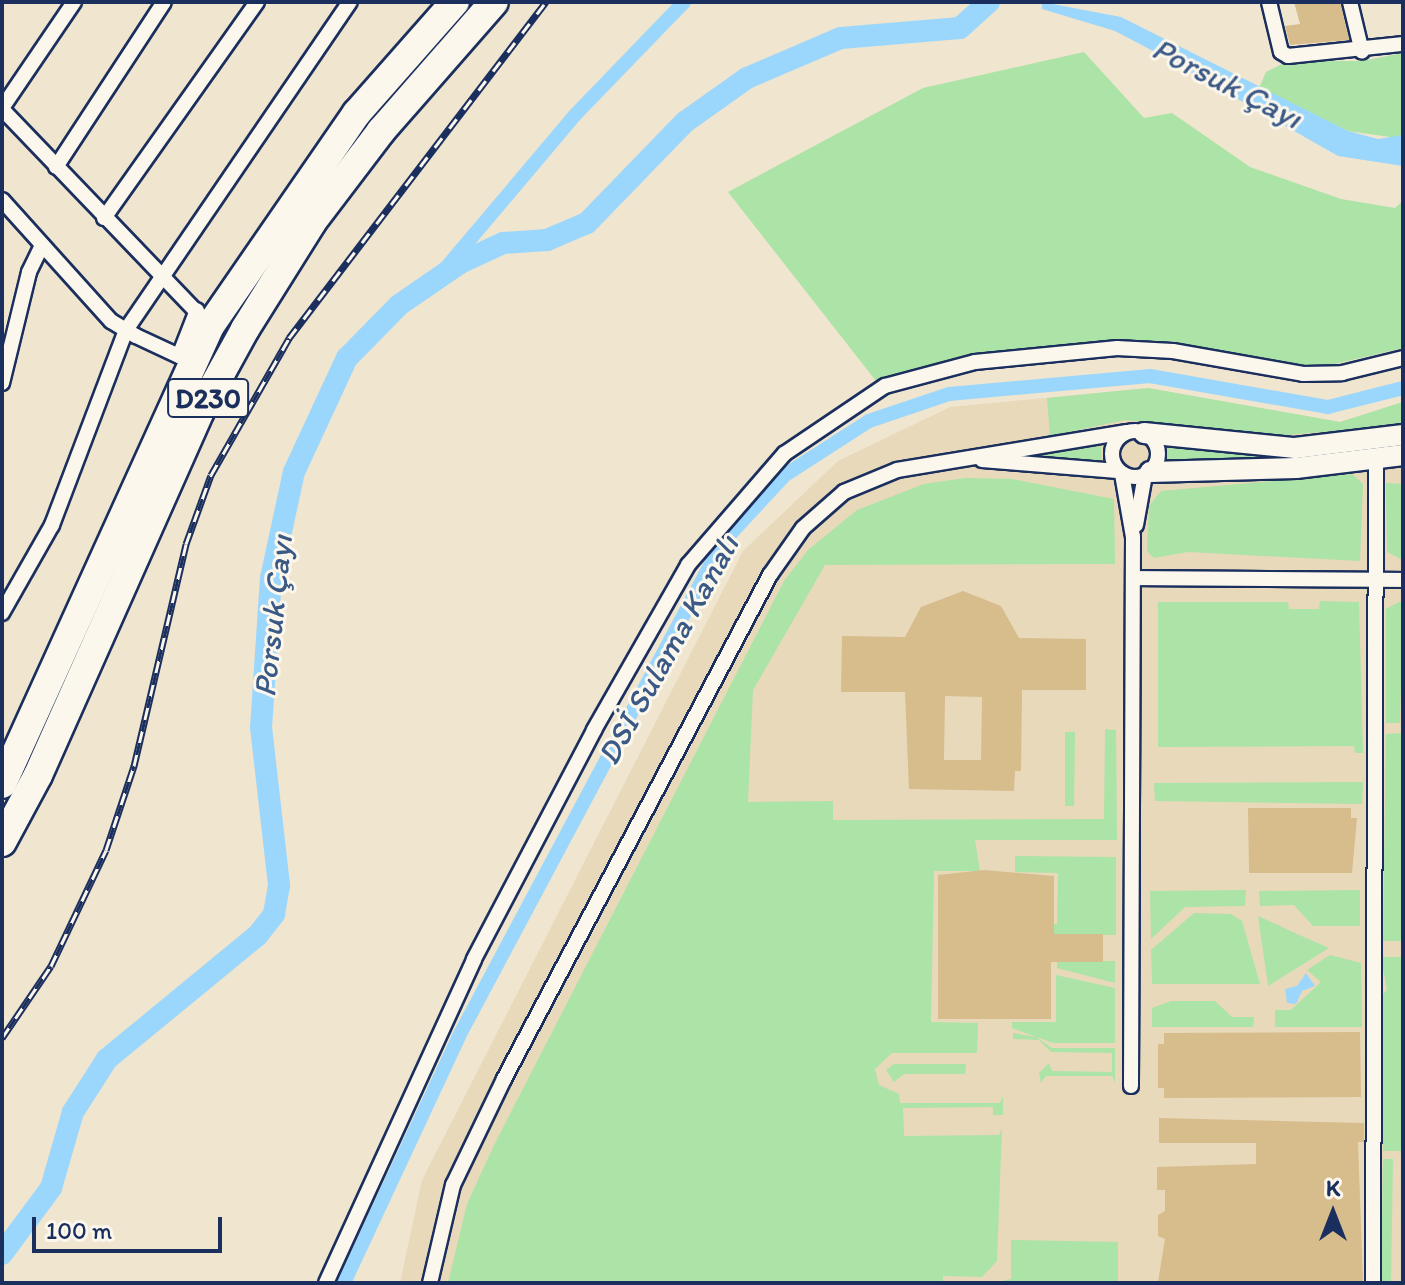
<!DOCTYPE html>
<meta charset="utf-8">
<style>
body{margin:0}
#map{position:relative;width:1405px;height:1285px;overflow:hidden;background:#f0e5cf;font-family:Itim,sans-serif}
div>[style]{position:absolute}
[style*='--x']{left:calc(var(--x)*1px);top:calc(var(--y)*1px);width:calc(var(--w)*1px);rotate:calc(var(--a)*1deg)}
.built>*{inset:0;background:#e8d9bb}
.green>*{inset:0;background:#ace3a6}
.water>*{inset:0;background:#9bd7fc}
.canal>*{height:14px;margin:-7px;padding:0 7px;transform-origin:7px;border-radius:7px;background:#9bd7fc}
.river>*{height:22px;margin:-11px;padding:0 11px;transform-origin:11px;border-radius:11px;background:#9bd7fc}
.building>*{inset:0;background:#d7bc8c}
.roads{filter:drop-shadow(2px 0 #1b2f5e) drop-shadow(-2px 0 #1b2f5e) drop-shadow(0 2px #1b2f5e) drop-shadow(0 -2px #1b2f5e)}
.street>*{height:14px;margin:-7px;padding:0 7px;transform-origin:7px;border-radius:7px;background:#fbf7ec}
.street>.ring{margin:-7px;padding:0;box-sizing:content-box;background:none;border:14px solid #fbf7ec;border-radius:50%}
.secondary>*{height:20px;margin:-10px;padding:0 10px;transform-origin:10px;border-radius:10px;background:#fbf7ec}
.highway>*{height:28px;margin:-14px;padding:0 14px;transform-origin:14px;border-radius:14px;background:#fbf7ec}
.rail>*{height:7px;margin-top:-3.5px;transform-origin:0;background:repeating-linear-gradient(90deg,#fbf7ec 0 12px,#1b2f5e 0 24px);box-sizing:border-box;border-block:2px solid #1b2f5e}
span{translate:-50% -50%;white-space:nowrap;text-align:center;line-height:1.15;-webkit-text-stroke:6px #fbf7ec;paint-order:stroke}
.shield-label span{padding:2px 6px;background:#fbf7ec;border:2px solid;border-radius:6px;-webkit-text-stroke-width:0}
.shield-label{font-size:28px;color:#1b2f5e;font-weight:700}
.water-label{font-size:32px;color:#3b5986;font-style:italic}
.frame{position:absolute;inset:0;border:4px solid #1b2f5e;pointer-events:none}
.north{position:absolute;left:1293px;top:1173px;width:80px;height:80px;-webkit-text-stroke:6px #fbf7ec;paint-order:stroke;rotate:0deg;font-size:22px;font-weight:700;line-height:32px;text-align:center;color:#1b2f5e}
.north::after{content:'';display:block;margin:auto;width:28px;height:36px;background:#1b2f5e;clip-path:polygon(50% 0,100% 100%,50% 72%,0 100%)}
.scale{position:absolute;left:32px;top:1217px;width:190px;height:36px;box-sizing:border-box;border:4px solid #1b2f5e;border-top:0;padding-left:10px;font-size:24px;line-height:28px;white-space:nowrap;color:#1b2f5e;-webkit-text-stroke:6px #fbf7ec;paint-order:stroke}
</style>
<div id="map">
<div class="built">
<i style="clip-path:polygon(1148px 388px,1340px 422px,1403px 402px,1403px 1283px,400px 1283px,422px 1180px,743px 551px,838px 461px,950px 407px)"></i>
</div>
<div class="green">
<i style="clip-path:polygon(1084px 52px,1144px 118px,1172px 113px,1250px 167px,1341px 199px,1395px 208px,1403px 201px,1403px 348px,1322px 367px,1121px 342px,947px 360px,876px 381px,728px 192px,923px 88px)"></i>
<i style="clip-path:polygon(1403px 53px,1403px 135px,1397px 138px,1348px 131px,1259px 88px,1266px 72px,1288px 61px,1362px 61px)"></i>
<i style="clip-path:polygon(1148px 388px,1340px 422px,1403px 402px,1403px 425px,1275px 436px,1125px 420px,1050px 436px,1047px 398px)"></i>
<i style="clip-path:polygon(1403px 442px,1294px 460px,1167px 462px,1166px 446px)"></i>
<i style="clip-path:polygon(1101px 446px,1102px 465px,1016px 456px)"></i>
<i style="clip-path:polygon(1352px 474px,1363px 484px,1360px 561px,1188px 552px,1154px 558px,1147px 551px,1149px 506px,1161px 491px)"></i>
<i style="clip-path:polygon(965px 478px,1012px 479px,1114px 499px,1115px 564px,825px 565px,753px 690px,748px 802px,833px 801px,833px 820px,1104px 819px,1105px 729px,1116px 730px,1117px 840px,975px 840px,980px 871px,934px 871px,931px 1022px,978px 1023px,977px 1053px,892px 1053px,875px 1069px,879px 1085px,899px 1094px,900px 1103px,1000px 1103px,1003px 1096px,1003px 1115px,993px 1115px,993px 1107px,903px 1108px,904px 1136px,999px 1135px,1002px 1128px,997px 1261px,982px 1277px,943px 1276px,943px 1283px,448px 1283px,467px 1204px,494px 1145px,784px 581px,808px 550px,857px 510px,924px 484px)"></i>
<i style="clip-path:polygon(1386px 483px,1403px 484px,1403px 560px,1387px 552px)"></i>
<i style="clip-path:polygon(1403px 600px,1400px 723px,1386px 723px,1386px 609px)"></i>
<i style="clip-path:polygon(1320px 601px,1359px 602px,1363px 753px,1355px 753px,1354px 746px,1158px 747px,1158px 602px,1288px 602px,1289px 609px,1319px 609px)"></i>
<i style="clip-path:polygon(1065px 732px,1075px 732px,1074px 806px,1065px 806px)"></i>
<i style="clip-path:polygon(1403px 733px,1403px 941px,1383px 941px,1386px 734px)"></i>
<i style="clip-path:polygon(1363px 782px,1362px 804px,1155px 801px,1154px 783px)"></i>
<i style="clip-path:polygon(1015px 856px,1116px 857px,1116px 935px,1016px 934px,1016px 924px,1057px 924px,1058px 873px,1015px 872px)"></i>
<i style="clip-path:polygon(1246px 890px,1245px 906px,1185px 907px,1151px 939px,1150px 891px)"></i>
<i style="clip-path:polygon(1360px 890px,1360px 926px,1313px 926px,1294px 905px,1260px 906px,1259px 891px)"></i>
<i style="clip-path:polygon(1194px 913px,1231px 914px,1242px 921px,1260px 984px,1152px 984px,1151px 950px)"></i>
<i style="clip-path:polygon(1258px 916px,1297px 934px,1329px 948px,1268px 986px)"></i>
<i style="clip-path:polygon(1330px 955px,1361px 963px,1362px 1027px,1275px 1027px,1275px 1010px,1291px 1010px,1321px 982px,1307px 970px)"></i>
<i style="clip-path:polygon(1381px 957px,1403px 957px,1403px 1151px,1383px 1151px,1382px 995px,1387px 990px)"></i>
<i style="clip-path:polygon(1057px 961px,1115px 961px,1115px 983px,1057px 968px)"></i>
<i style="clip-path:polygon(1056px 975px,1115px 988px,1115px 1043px,1053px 1043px,1012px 1028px,1012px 1022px,1056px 1022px)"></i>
<i style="clip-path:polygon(1171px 1001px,1215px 1001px,1232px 1017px,1254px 1017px,1253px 1027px,1152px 1027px,1152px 1008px)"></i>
<i style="clip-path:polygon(1013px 1033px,1036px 1037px,1052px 1048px,1115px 1048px,1115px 1083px,1112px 1076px,1046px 1076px,1041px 1083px,1039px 1073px,1049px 1063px,1052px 1071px,1112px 1072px,1112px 1053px,1051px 1052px,1039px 1040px,1013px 1039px)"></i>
<i style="clip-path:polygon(894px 1064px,966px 1064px,965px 1074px,904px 1074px,894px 1082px,886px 1070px)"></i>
<i style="clip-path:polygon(1383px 1159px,1393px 1159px,1391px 1283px,1381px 1283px)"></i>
<i style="clip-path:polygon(1011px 1240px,1118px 1242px,1118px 1283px,994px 1283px,1011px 1279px)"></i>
</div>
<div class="water">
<i style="clip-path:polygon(1042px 2px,1121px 17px,1348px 131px,1378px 139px,1403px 135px,1403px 166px,1338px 156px,1155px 52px,1115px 31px,1042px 9px)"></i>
<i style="clip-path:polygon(1306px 973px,1315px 986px,1302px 991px,1296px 1004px,1287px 1003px,1285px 989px,1297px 986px)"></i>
</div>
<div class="canal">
<i style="--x:439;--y:276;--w:211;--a:-49.8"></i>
<i style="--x:575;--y:115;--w:157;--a:-46"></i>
<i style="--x:344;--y:1283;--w:272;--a:-65"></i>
<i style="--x:459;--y:1036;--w:559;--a:-61.92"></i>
<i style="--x:722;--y:543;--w:93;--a:-47.2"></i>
<i style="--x:785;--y:475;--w:100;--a:-32.7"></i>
<i style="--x:869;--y:421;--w:84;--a:-18.6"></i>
<i style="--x:949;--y:394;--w:202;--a:-5.1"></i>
<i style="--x:1150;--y:376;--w:181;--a:9.9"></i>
<i style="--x:1328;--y:407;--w:77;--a:-14.2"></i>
</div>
<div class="river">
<i style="--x:2;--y:1254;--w:82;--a:-53.4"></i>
<i style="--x:51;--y:1188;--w:79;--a:-73.9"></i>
<i style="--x:73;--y:1112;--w:63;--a:-57.3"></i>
<i style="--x:107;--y:1059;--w:194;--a:-39.4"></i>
<i style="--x:257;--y:936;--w:28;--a:-52"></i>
<i style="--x:274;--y:914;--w:29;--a:-80"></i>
<i style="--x:279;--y:885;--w:158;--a:-96.5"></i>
<i style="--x:261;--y:728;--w:150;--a:-86.2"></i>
<i style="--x:271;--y:578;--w:108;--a:-77.8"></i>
<i style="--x:294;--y:472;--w:126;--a:-65.1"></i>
<i style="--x:347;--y:358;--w:74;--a:-45.5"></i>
<i style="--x:399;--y:305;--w:74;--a:-34.5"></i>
<i style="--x:460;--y:263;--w:47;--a:-24.9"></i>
<i style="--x:503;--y:243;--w:44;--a:-3.9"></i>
<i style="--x:547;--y:240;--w:43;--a:-23"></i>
<i style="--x:587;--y:223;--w:141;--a:-45.9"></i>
<i style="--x:685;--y:122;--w:76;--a:-35.4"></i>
<i style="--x:747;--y:78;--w:102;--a:-23.1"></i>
<i style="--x:841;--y:38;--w:119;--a:-4.8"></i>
<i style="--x:960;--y:28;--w:39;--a:-42"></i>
</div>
<div class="building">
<i style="clip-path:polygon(1294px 2px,1340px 2px,1349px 40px,1290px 45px,1285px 26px,1300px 24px)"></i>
<i style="clip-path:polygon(evenodd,963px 591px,1001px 606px,1019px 638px,1086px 639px,1086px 690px,1022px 690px,1021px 771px,1015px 771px,1014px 791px,909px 789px,905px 692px,841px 692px,842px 636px,905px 637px,921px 607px,963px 591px,945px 696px,982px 697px,981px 760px,944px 760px,945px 696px)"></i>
<i style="clip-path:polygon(1248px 808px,1351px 808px,1351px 818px,1357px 818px,1352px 873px,1249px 873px)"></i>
<i style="clip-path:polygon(984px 870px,1054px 876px,1054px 934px,1103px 934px,1103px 962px,1051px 962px,1051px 1019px,938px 1019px,938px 875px)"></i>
<i style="clip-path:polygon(1360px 1032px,1361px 1097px,1164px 1098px,1164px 1088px,1158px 1088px,1158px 1044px,1164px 1044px,1164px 1033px)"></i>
<i style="clip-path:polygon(1159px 1118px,1364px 1123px,1364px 1142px,1358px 1142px,1363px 1283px,1158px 1282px,1165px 1239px,1158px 1236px,1158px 1215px,1165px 1211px,1165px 1190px,1157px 1190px,1157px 1167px,1256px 1164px,1256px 1143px,1159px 1143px)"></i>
</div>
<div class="roads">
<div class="street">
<i style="--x:1269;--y:2;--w:51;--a:76.5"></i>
<i style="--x:1281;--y:52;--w:8;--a:30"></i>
<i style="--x:1288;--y:56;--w:116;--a:-6"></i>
<i style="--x:1350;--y:2;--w:51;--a:76.5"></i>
<i style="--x:2;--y:108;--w:128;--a:-55.8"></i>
<i style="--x:2;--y:109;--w:301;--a:46.2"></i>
<i style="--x:56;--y:167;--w:197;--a:-56.8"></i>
<i style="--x:2;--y:200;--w:163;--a:48"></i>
<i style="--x:111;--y:321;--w:29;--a:31"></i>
<i style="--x:136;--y:336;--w:47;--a:24.9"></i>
<i style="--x:179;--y:356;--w:49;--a:-68.6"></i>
<i style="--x:104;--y:218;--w:265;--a:-54.7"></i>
<i style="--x:2;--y:383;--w:114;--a:-76.3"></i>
<i style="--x:29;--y:272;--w:30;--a:-64"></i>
<i class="ring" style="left:1112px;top:431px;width:32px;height:32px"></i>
<i style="--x:982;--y:460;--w:136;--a:4.6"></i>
<i style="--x:1122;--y:474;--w:64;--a:80.1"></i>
<i style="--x:1133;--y:537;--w:549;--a:90.21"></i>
<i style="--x:1136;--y:525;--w:51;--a:-79.8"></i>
<i style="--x:1134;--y:578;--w:269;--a:0.4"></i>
<i style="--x:2;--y:613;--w:101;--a:-60.4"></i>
<i style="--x:52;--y:525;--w:209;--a:-69.2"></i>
<i style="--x:126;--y:330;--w:397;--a:-55.7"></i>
<i style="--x:326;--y:1283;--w:356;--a:-65.4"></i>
<i style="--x:474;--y:959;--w:259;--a:-62.3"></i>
<i style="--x:594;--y:730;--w:190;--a:-60.3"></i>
<i style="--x:688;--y:565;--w:147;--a:-49.1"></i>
<i style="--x:784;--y:454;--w:122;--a:-34"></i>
<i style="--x:885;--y:386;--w:93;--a:-14.9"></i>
<i style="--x:975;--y:362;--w:143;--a:-5.6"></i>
<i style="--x:1117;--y:348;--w:56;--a:3.1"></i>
<i style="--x:1173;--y:351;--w:132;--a:10"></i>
<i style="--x:1303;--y:374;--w:39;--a:-1"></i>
<i style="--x:1342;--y:373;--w:63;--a:-13.8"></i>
<i style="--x:430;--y:1283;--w:101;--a:-76.8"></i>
<i style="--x:453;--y:1185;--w:118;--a:-64.3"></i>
<i style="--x:504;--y:1079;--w:570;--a:-62.18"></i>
<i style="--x:770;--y:575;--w:57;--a:-54.9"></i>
<i style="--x:803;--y:528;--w:55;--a:-41.3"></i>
<i style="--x:844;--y:492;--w:57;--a:-22.5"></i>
<i style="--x:897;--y:470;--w:233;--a:-9.4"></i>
<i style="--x:1373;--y:1283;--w:822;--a:-89.79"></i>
</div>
<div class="secondary">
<i style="--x:1144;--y:433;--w:152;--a:5.7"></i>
<i style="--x:1295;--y:448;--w:109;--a:-6.9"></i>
<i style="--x:1150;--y:472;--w:146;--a:-1.6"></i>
<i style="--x:1296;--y:468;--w:108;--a:-6.9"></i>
</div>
<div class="highway">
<i style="--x:2;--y:784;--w:503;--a:-65.57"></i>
<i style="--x:210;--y:326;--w:259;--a:-55.4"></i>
<i style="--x:357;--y:113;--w:148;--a:-48.6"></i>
<i style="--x:2;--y:842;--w:76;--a:-61.8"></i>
<i style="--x:38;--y:775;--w:398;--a:-66"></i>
<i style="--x:200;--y:411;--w:94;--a:-61.2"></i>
<i style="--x:245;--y:329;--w:126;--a:-57.9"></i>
<i style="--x:312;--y:222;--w:114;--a:-52.8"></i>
<i style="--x:381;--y:131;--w:171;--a:-48.8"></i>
</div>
</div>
<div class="rail">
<i style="--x:2;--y:1038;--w:87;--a:-55.8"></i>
<i style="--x:51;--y:966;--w:128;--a:-64.6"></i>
<i style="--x:106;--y:850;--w:89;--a:-71.6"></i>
<i style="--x:134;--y:766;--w:228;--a:-76.8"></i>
<i style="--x:186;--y:544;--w:73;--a:-70.1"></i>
<i style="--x:211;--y:475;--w:158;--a:-60.3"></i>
<i style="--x:289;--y:338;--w:423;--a:-52.6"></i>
</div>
<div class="shield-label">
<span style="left:208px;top:398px">D230</span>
</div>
<div class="water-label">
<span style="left:1227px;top:83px;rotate:27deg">Porsuk Çayı</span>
<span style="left:273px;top:616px;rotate:-84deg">Porsuk Çayı</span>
<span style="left:668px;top:650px;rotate:-61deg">DSİ Sulama Kanalı</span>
</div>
<div class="frame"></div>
<div class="north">K</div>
<div class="scale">100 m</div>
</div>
